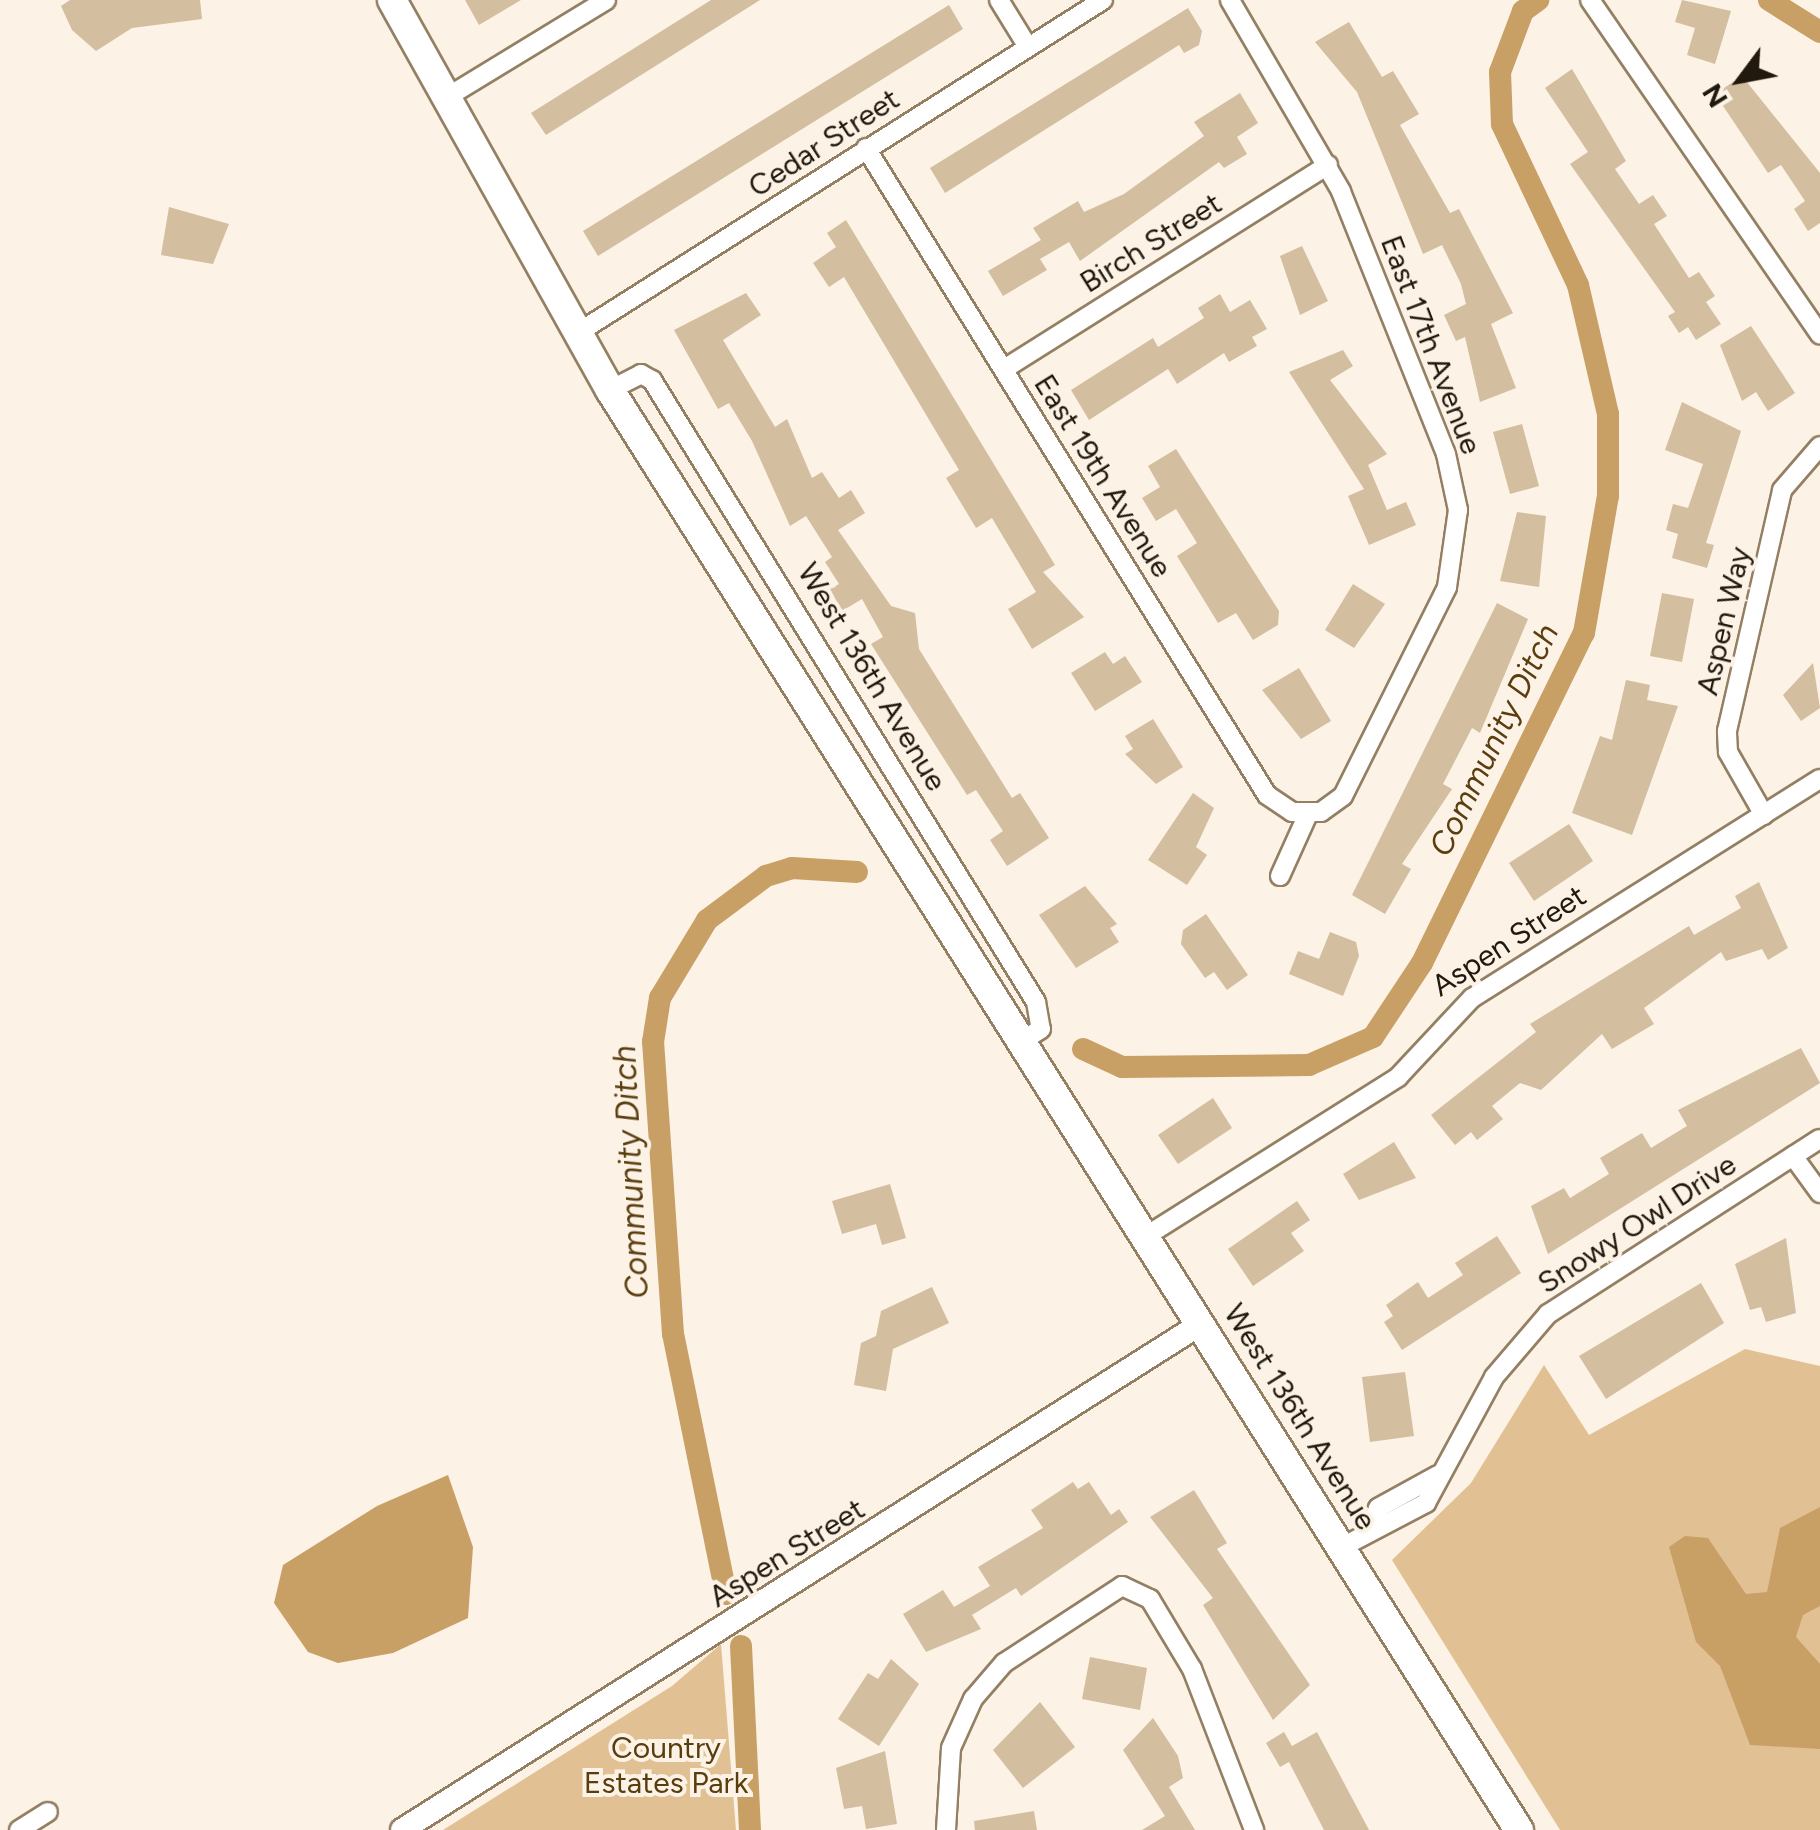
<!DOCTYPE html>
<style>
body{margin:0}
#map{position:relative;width:1820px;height:1830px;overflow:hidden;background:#fcf2e6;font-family:Figtree,sans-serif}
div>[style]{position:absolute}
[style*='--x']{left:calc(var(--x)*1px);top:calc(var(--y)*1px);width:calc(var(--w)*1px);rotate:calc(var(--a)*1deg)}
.green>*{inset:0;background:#e1c194}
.water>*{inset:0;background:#c8a066}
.canal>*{height:22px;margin:-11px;padding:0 11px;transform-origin:11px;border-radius:11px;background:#c8a066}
.building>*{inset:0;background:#d3be9f}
.roads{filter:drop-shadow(2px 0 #947f63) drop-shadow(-2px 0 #947f63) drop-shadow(0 2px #947f63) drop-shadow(0 -2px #947f63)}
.minor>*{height:18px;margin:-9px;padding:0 9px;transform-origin:9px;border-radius:9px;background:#fff}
.tertiary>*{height:22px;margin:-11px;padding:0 11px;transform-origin:11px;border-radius:11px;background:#fff}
.secondary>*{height:28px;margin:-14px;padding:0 14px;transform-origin:14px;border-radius:14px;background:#fff}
span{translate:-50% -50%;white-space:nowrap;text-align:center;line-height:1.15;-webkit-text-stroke:8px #fcf2e6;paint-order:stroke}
.street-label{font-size:30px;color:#21190d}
.park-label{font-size:30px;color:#593d0e}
.water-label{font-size:32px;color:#5a3e10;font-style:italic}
.north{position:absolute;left:1690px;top:30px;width:100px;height:100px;-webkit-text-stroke:8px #fcf2e6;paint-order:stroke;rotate:238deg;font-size:28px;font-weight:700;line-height:40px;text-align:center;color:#21190d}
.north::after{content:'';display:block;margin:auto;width:35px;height:45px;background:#21190d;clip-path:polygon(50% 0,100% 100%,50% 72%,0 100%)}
</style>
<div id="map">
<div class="green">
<i style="clip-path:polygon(1745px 1349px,1820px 1366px,1820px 1830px,1560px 1830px,1392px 1560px,1471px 1483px,1544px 1365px,1589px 1435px)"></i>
<i style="clip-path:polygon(721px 1644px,736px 1830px,443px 1830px,672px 1686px)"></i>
</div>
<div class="water">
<i style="clip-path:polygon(448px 1475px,473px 1547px,468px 1618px,393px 1653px,338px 1663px,308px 1652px,274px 1603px,283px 1565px,377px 1506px)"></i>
<i style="clip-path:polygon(1820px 1507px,1820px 1606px,1803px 1615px,1796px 1637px,1820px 1664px,1820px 1749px,1750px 1745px,1720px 1666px,1696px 1642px,1669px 1547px,1685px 1536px,1708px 1538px,1746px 1594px,1767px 1592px,1780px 1528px)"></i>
</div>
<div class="canal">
<i style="--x:1769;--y:0;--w:60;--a:32.1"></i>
<i style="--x:1083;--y:1049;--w:43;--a:24.8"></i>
<i style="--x:1122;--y:1067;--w:187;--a:-0.6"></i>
<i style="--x:1309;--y:1065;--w:70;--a:-23.6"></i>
<i style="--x:1373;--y:1037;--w:89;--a:-56.5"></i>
<i style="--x:1422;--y:963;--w:368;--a:-63.9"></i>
<i style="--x:1584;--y:633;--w:139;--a:-80.1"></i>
<i style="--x:1608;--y:496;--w:82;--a:-90"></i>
<i style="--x:1608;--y:414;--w:132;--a:-103.1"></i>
<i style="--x:1578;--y:285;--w:178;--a:-115.3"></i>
<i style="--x:1502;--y:124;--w:52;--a:-92.2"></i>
<i style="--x:1500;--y:72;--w:65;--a:-69.3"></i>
<i style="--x:1523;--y:11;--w:19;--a:-36"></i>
<i style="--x:726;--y:1594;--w:265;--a:-101.5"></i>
<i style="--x:673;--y:1334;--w:293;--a:-93.9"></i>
<i style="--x:653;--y:1042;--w:45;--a:-81"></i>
<i style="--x:660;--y:998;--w:91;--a:-58.9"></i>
<i style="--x:707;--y:920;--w:74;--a:-36.7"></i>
<i style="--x:766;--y:876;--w:27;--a:-17"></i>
<i style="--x:792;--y:868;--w:65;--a:3.5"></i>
<i style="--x:741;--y:1646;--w:184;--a:87.2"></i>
</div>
<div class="building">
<i style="clip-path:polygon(70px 0,200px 0,202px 19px,132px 28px,96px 51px,72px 30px,61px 6px)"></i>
<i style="clip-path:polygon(465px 0,521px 0,479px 25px)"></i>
<i style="clip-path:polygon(711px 0,760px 0,546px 135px,531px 113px)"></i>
<i style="clip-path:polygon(1682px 0,1731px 11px,1715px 64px,1687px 55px,1695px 28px,1675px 22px)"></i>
<i style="clip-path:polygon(949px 5px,963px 29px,598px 256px,583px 231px)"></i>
<i style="clip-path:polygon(1188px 8px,1202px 31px,1199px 45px,1184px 53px,1179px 45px,945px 193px,930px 168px)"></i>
<i style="clip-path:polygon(1349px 22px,1382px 77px,1393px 71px,1419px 114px,1400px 125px,1450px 213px,1459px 209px,1513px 313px,1491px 324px,1516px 388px,1480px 402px,1465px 337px,1456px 341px,1444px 315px,1466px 304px,1461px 284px,1442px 245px,1423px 254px,1357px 92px,1315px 42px)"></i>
<i style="clip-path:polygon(1572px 69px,1626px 161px,1615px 169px,1639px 204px,1653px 195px,1667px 216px,1654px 224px,1689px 278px,1699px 272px,1715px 296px,1706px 302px,1721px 324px,1696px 340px,1688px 327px,1679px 333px,1668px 316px,1675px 312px,1570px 164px,1588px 152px,1545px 88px)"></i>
<i style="clip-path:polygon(1742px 76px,1820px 173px,1820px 223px,1808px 231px,1794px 209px,1805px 201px,1781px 165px,1768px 173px,1715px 94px)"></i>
<i style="clip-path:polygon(1240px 93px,1258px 123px,1237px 137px,1247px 154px,1224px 168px,1219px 162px,1080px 261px,1069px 242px,1040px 259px,1047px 270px,1003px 296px,988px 271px,1041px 240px,1033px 228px,1078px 201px,1084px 212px,1124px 194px,1204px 136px,1194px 122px)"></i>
<i style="clip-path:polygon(169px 207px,229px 224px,213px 264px,161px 255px)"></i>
<i style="clip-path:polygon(846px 220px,1055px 565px,1043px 572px,1084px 617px,1032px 649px,1008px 609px,1036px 592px,992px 518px,976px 528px,946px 478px,959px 470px,844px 277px,829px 287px,813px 263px,836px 247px,827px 233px)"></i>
<i style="clip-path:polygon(1302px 246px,1328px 301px,1300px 315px,1280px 256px)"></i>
<i style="clip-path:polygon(746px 293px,761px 315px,723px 340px,775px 427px,787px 419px,812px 478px,822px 472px,839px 498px,851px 490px,865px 513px,838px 530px,891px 606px,915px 613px,919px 649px,1012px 798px,1020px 793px,1049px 838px,1007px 866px,990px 840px,1003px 831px,976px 790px,967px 795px,871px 644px,883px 637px,862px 599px,842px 611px,830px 589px,839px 584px,825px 562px,832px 557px,806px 516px,790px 526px,752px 441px,729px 403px,718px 409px,674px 330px)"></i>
<i style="clip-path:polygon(1220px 294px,1230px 312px,1250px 300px,1267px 329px,1252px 337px,1257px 346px,1229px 362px,1224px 353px,1177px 384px,1168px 369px,1089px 420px,1071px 390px,1153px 338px,1158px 347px,1204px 318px,1198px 308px)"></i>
<i style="clip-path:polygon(1751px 326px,1795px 393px,1768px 411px,1756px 392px,1742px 401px,1720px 345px)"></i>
<i style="clip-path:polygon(1343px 350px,1353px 366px,1330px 380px,1387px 454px,1368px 465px,1387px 510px,1406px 502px,1416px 525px,1369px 545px,1348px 496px,1364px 489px,1289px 372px)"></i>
<i style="clip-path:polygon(1682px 402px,1741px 431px,1706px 543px,1714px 545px,1707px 568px,1672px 558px,1678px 534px,1666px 530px,1673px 504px,1688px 508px,1703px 464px,1665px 450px)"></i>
<i style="clip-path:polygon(1522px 424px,1539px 486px,1510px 494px,1493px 432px)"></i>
<i style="clip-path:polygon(1176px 449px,1279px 611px,1278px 625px,1253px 640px,1236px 613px,1218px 623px,1177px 556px,1197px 543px,1176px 509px,1156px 521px,1142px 498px,1160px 487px,1148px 466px)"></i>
<i style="clip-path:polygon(1517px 512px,1546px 516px,1539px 587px,1500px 581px)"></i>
<i style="clip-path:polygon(1353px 584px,1385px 604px,1354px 648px,1325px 630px)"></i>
<i style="clip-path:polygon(1662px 593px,1694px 599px,1682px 662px,1650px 656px)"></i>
<i style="clip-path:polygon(1497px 603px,1528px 619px,1480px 733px,1472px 728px,1443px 784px,1452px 789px,1402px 864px,1411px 869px,1385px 914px,1352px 895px)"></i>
<i style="clip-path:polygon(1105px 652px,1113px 664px,1125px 656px,1142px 682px,1095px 711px,1071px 673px)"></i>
<i style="clip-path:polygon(1813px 663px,1820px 708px,1801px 721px,1783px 695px)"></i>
<i style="clip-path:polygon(1299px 668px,1331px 721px,1301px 739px,1262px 690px)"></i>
<i style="clip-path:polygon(1626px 680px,1650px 685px,1647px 700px,1678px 706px,1632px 835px,1572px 813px,1600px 736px,1612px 740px)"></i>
<i style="clip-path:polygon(1153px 719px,1183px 767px,1156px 784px,1125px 754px,1133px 749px,1125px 736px)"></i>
<i style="clip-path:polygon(1193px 793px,1214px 808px,1196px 847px,1207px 855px,1187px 885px,1148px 860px)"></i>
<i style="clip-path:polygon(1569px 824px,1593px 861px,1534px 901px,1509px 863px)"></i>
<i style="clip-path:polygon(1759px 882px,1788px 948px,1768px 960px,1762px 949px,1726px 961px,1721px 952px,1644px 1008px,1654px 1024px,1612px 1049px,1602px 1034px,1541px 1090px,1520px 1083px,1492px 1106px,1503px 1119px,1477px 1140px,1471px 1132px,1455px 1145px,1431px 1115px,1536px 1032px,1530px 1024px,1689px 926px,1694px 935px,1741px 908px,1735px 896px)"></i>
<i style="clip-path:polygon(1085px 886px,1117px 924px,1110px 928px,1119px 942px,1076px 968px,1039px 915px)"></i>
<i style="clip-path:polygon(1206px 914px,1248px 975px,1227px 990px,1214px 972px,1205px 978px,1181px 944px,1183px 930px)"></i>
<i style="clip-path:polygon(1330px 932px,1356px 942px,1359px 956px,1343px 996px,1289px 974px,1298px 951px,1319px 959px)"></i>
<i style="clip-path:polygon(1801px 1048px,1820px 1083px,1548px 1254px,1531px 1206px,1564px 1188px,1570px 1198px,1609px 1174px,1600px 1158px,1642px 1133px,1651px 1148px,1687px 1126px,1678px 1110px)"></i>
<i style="clip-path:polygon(1213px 1098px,1232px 1128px,1178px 1164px,1158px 1135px)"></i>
<i style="clip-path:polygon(1394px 1142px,1416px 1178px,1359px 1200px,1343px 1174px)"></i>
<i style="clip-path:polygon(890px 1184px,906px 1238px,882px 1245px,876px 1224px,842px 1234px,832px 1201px)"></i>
<i style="clip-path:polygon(1297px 1201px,1310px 1220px,1291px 1233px,1304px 1251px,1253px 1286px,1228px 1249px)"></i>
<i style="clip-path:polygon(1497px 1236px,1521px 1273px,1402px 1350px,1384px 1322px,1393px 1316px,1386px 1305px,1418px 1282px,1428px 1298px,1463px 1275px,1455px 1263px)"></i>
<i style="clip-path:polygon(1786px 1238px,1796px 1313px,1766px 1322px,1761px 1307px,1750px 1310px,1735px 1264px)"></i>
<i style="clip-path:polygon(1701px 1283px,1724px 1323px,1606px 1399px,1579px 1356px)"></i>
<i style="clip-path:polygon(932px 1287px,949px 1323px,893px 1349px,886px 1391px,854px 1385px,861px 1343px,876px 1336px,881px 1311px)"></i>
<i style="clip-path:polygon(1405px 1372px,1414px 1436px,1370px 1442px,1362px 1377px)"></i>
<i style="clip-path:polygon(1073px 1482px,1078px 1489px,1089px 1482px,1111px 1515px,1119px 1509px,1128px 1522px,1021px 1596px,1016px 1588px,972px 1615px,981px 1629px,926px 1652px,903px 1614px,943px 1590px,954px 1607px,990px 1586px,978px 1567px,1043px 1528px,1031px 1510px)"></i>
<i style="clip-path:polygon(1194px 1490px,1227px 1543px,1217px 1549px,1310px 1685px,1273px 1720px,1203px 1605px,1213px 1598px,1150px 1517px)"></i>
<i style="clip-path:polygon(1090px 1657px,1147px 1668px,1140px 1710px,1082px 1699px)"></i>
<i style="clip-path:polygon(891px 1659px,919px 1684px,879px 1746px,838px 1719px,868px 1673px,878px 1679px)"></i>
<i style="clip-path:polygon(1040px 1702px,1075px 1747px,1023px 1788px,993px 1750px)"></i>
<i style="clip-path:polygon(1153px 1718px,1178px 1756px,1183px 1778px,1169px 1787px,1195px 1830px,1142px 1830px,1165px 1816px,1123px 1750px)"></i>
<i style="clip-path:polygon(1284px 1732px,1292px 1746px,1317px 1732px,1369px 1830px,1324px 1830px,1289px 1762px,1280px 1767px,1266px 1743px)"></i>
<i style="clip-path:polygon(885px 1751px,897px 1824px,866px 1829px,862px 1806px,844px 1809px,836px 1768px)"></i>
<i style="clip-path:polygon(1034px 1811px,1037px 1830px,975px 1830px,974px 1821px)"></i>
</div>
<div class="roads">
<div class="minor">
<i style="--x:999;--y:0;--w:55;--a:58.3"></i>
<i style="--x:1590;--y:0;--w:406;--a:55.5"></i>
<i style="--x:449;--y:96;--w:184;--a:-31.4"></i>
<i style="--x:866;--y:148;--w:761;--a:58.21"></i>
<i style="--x:1267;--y:795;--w:30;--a:34"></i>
<i style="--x:1292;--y:812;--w:29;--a:0"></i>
<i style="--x:1321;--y:812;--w:27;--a:-36"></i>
<i style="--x:1343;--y:796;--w:233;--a:-63.5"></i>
<i style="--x:1447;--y:587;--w:78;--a:-81.9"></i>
<i style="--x:1458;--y:510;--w:57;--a:-102.1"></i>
<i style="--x:1446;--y:454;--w:283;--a:-111.8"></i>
<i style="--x:1341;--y:191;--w:221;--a:-120.2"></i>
<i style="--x:576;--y:334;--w:624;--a:-32.37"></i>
<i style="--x:1004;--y:369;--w:383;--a:-32.2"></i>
<i style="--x:610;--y:390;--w:35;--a:-27"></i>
<i style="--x:641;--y:374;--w:13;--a:29"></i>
<i style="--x:652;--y:380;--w:731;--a:58.31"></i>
<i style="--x:1036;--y:1002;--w:27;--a:80"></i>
<i style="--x:1041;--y:1029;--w:25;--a:148"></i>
<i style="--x:1764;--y:815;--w:73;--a:-119.7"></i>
<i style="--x:1728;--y:752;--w:21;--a:-93"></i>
<i style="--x:1727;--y:731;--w:247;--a:-77.1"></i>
<i style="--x:1782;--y:490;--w:58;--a:-49.2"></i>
<i style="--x:1280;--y:876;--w:68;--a:-65.7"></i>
<i style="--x:1793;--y:1156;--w:46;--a:53.9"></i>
<i style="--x:1146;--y:1236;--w:298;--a:-32.2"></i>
<i style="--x:1398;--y:1077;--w:108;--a:-46.9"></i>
<i style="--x:1472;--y:998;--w:411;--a:-32.2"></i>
<i style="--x:1370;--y:1529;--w:22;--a:-69"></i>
<i style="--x:1378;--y:1508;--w:68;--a:-28.8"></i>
<i style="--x:1344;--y:1546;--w:93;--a:-27.7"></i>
<i style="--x:1426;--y:1503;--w:143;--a:-61.6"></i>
<i style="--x:1494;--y:1377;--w:83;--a:-49.4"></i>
<i style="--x:1548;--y:1314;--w:323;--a:-32.8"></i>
<i style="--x:19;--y:1830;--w:34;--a:-32"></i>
<i style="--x:946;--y:1830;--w:82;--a:-86.5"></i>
<i style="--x:951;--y:1748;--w:54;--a:-65.8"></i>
<i style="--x:973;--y:1699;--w:48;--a:-49.3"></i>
<i style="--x:1004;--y:1663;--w:141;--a:-33.1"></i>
<i style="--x:1122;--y:1586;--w:31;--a:25"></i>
<i style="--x:1150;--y:1599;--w:82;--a:59"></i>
<i style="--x:1192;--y:1669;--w:173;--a:68.9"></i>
</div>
<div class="tertiary">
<i style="--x:402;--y:1830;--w:947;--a:-32.36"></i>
</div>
<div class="secondary">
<i style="--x:392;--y:0;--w:447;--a:60.8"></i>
<i style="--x:610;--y:390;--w:1703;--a:57.74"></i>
</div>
</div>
<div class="street-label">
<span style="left:824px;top:143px;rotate:-33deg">Cedar Street</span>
<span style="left:1151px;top:243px;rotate:-32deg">Birch Street</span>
<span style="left:1431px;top:345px;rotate:69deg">East 17th Avenue</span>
<span style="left:1103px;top:476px;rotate:58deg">East 19th Avenue</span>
<span style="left:1724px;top:621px;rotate:-77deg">Aspen Way</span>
<span style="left:872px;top:677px;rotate:59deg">West 136th Avenue</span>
<span style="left:1509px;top:941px;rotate:-33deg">Aspen Street</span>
<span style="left:1637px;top:1224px;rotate:-33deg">Snowy Owl Drive</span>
<span style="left:1300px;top:1417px;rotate:58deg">West 136th Avenue</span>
<span style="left:787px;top:1553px;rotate:-32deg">Aspen Street</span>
</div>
<div class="park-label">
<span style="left:666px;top:1765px">Country<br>Estates Park</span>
</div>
<div class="water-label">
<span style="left:1494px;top:740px;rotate:-64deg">Community Ditch</span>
<span style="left:631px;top:1172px;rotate:-93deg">Community Ditch</span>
</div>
<div class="north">N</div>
</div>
